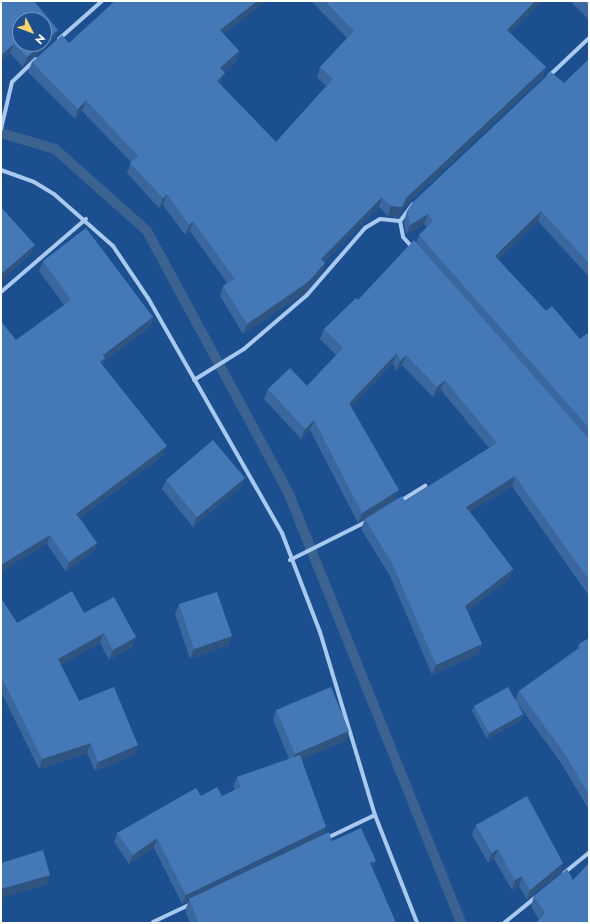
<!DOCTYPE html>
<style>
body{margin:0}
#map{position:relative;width:590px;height:924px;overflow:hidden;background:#1b4f8f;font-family:Jost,sans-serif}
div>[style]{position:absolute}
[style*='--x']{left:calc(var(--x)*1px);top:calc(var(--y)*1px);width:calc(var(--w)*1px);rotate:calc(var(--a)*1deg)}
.stream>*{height:10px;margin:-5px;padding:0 5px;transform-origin:5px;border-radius:5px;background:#3c6290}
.minor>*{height:4px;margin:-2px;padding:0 2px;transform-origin:2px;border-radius:2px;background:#a9c9ee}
.wall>*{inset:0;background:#3a679d}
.shaded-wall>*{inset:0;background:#305480}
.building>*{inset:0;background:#4478b7}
span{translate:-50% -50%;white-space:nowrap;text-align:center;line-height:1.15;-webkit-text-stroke:4px #1b4f8f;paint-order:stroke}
.frame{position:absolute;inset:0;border:2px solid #fff;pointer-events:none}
.north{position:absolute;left:12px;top:12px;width:40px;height:40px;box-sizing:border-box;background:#1b4f8f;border:1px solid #7695bc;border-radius:50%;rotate:132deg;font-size:11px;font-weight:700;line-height:16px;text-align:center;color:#fff}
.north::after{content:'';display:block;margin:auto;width:14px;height:18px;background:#ffd166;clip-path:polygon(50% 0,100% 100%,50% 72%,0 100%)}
</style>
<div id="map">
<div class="stream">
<i style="--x:1;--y:133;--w:56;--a:16.5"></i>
<i style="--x:55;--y:149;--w:123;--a:41.7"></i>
<i style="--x:147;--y:231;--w:297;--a:61.6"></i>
<i style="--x:288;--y:492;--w:464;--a:68.1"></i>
</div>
<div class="minor">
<i style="--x:59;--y:39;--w:57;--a:-41.5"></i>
<i style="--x:549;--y:76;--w:55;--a:-43.5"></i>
<i style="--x:1;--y:129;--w:48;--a:-76.8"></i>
<i style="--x:12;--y:82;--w:33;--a:-44"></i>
<i style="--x:1;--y:170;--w:35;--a:20"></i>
<i style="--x:34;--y:182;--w:23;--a:31"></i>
<i style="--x:54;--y:194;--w:79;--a:41.4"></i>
<i style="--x:113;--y:246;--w:63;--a:56.1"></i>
<i style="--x:148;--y:298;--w:271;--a:60.3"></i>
<i style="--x:282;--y:533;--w:106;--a:69"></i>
<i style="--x:320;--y:632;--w:191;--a:73.3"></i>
<i style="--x:375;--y:815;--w:116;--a:68.7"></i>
<i style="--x:413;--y:204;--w:21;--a:127"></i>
<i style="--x:400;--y:221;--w:16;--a:79"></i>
<i style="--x:403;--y:237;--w:15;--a:48"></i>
<i style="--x:1;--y:292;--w:112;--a:-40.7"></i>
<i style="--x:194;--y:380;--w:59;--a:-31.8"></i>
<i style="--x:244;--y:349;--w:83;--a:-40.6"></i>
<i style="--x:307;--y:295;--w:89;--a:-49.1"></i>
<i style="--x:365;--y:228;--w:17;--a:-31"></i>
<i style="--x:380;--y:219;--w:20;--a:6"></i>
<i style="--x:399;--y:502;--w:31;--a:-32"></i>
<i style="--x:290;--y:560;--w:87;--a:-26.6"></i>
<i style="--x:327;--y:838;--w:53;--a:-25.6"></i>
<i style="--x:564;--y:873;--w:32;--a:-39"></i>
<i style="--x:153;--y:922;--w:42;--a:-25.3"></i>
<i style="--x:504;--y:923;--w:41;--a:-39.1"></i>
</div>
<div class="wall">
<i style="clip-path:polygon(1px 1px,54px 39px,23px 67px,10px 53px,1px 62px)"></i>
<i style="clip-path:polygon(115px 1px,266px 1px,224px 34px,239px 51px,236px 61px,224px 72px,221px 83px,220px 84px,276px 142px,326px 86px,317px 77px,320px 67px,347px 38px,311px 1px,542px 1px,510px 33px,546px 67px,543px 77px,403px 208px,398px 217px,388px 216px,379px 207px,324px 262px,325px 263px,321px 273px,305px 293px,243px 334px,220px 296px,223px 286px,227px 283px,190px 231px,185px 235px,163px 205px,159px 208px,127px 173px,131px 162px,82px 111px,75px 119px,28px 72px,32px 62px,69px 43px)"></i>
<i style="clip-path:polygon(570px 1px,589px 1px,589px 20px)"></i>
<i style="clip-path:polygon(589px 59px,589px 277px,538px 221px,498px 260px,546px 311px,580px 339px,589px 332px,589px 596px,512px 486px,470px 512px,513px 569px,509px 579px,467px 611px,482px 644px,478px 654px,432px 675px,390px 576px,361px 529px,365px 519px,405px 501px,489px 448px,441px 390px,433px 397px,402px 365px,396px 371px,393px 363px,351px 407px,395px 500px,358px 523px,310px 430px,301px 439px,264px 399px,268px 389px,307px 386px,336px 355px,320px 339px,324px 329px,358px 300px,416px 243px,419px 235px,427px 227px,424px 224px,406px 235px,404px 222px,407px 211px,564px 83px)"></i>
<i style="clip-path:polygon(43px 261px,153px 317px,150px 327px,104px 361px,102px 366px,163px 455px,80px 518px,97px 543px,93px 552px,66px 572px,47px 544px,16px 340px,64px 305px,39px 271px)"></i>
<i style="clip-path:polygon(166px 480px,241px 487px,193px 527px,162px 489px)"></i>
<i style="clip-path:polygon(1px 598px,17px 623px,84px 613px,133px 647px,109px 660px,100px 643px,61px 665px,79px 701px,135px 755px,95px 771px,87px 753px,39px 769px,1px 692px)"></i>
<i style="clip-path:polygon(179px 604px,229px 645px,190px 659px,175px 614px)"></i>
<i style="clip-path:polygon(589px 638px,589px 810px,561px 763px,518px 704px,523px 714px,521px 720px,487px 739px,472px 711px,474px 706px,515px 700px,519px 691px,577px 649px,579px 644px)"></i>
<i style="clip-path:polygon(276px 710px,345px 741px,302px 759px,323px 835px,373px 869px,396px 923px,190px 923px,185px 910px,189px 901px,182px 904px,154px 848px,129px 864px,114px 842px,117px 833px,201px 796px,222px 796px,235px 790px,233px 786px,237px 777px,289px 759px,273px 720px)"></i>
<i style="clip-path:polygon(476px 825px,563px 863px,560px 873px,527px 900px,519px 886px,512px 890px,494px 859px,488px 863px,472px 835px)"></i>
<i style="clip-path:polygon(589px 863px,539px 920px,531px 906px,534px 896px,573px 880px)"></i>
</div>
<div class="shaded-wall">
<i style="clip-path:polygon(257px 1px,266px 1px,217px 40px,220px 30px)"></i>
<i style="clip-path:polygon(535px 1px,542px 1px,504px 40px,507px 30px)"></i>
<i style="clip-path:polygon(58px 30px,54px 39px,23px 67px,27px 57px,42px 44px,44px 44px,44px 42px)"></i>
<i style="clip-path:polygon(14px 44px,10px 53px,1px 62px,1px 55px)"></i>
<i style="clip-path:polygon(239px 51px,236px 61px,217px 78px,220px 68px)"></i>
<i style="clip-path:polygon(546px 67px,543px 77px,403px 208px,398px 217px,388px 216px,391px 206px,406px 198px)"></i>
<i style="clip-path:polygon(225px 73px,221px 83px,213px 91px,217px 81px)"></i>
<i style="clip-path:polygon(86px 100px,82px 111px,75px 119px,78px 109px)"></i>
<i style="clip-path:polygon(167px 194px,163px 205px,159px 208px,163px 198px)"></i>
<i style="clip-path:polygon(382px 197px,379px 207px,317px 269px,321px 259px)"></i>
<i style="clip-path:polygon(541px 211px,538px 221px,492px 266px,495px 256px)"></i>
<i style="clip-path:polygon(428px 214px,424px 224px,406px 235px,410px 225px)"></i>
<i style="clip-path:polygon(193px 221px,190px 231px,185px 235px,189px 225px)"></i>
<i style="clip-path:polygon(35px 245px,31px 254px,1px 281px,1px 274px)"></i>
<i style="clip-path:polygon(325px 263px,321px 273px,305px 293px,243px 334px,247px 324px)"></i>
<i style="clip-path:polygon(153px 317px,150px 327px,104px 361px,102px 368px,100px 362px,103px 355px)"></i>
<i style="clip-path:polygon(397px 353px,393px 363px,345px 413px,349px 403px)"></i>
<i style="clip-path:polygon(406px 355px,402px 365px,396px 371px,400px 361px)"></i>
<i style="clip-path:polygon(445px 380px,441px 390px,433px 397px,437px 387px)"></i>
<i style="clip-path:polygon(314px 420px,310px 430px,301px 439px,305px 429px)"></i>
<i style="clip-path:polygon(167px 446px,163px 455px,73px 523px,76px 514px)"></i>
<i style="clip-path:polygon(515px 476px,512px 486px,462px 517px,466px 507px)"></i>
<i style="clip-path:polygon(245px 478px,241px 487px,193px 527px,197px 517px)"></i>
<i style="clip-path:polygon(399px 490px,395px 500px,358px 523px,362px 513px)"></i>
<i style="clip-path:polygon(50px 535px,47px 544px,1px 572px,1px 565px)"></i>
<i style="clip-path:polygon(97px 543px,93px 552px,66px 572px,69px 562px)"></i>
<i style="clip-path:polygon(513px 569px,509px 579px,461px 616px,465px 606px)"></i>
<i style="clip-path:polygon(104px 633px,100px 643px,55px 669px,58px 659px)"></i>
<i style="clip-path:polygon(232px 636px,229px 645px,190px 659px,194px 649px)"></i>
<i style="clip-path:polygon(136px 637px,133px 647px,109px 660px,113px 650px)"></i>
<i style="clip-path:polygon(482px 644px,478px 654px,432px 675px,436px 665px)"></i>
<i style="clip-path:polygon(523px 714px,521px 720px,487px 739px,489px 733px)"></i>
<i style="clip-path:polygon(349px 731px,345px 741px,291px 764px,295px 754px)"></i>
<i style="clip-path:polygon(91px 743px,87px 753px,39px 769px,42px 759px)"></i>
<i style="clip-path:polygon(138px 745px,135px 755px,95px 771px,98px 762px)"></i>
<i style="clip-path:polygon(326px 827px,323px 836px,189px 899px,189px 901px,182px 904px,186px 895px)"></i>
<i style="clip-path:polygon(157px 838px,154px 848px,129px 864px,133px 855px)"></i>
<i style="clip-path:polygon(498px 849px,494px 859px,488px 863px,492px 853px)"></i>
<i style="clip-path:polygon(376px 861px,371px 872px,370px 863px)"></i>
<i style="clip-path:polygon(563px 863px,560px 873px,527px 900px,530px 890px)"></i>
<i style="clip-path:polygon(50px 875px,47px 885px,1px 898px,1px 889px)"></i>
<i style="clip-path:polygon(522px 876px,519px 886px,512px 890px,515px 880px)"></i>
</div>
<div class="building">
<i style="clip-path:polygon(1px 1px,34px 1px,58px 30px,44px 42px,44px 20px,20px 20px,20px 44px,42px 44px,27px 57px,14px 44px,1px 55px)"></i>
<i style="clip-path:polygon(115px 1px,257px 1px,220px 30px,239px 51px,220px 68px,225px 73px,217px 81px,276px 142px,333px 79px,320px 67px,354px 31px,325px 1px,535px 1px,507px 30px,546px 67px,406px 198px,402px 207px,391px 206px,382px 197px,321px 259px,325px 263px,308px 282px,247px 324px,223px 286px,235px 279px,193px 221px,189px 225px,167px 194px,163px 198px,130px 163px,138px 156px,86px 100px,78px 109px,32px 62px,62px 35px,69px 43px)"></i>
<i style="clip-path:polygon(584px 1px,589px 1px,589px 6px)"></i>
<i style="clip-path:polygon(589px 59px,589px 263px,541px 211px,495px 256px,546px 311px,552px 306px,580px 339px,589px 332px,589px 428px,419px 235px,433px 221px,428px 214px,410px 225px,407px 211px,412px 203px,551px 72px,564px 83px)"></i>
<i style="clip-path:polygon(1px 207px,35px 245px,1px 274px)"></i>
<i style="clip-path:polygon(86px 228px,153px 317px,103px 355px,105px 358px,100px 362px,167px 446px,76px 514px,97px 543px,69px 562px,50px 535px,1px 565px,1px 321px,16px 340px,71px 300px,43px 261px)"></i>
<i style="clip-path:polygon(414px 240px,589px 439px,589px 580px,515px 476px,466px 507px,513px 569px,465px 606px,482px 644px,436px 665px,393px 565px,365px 519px,402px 496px,405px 501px,497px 443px,445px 380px,437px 387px,406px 355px,400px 361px,397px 353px,349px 403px,399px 490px,362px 513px,314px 420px,305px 429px,268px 389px,290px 368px,307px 386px,343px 348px,324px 329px,356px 298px,358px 300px)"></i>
<i style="clip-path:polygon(213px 440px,245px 478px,197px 517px,166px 480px)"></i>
<i style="clip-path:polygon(72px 591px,84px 613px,114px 597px,136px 637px,113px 650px,104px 633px,58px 659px,79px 701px,114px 687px,138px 745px,98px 762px,91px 743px,42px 759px,1px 676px,1px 598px,17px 623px)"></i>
<i style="clip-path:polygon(217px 592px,232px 636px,194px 649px,179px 604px)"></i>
<i style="clip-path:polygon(589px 638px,589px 794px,564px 753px,519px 691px,581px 647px,579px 644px)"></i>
<i style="clip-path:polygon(331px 687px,349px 731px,295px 754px,276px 710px)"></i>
<i style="clip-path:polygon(508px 687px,523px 714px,489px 733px,474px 706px)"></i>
<i style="clip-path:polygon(300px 755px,326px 827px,186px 895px,157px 838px,133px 855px,117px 833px,196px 788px,201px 796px,217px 787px,222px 796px,241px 787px,237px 777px)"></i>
<i style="clip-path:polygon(527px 796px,563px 863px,530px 890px,522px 876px,515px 880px,498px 849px,492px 853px,476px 825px)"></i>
<i style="clip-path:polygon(361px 828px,376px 861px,370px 863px,396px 923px,199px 923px,189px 899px,329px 832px,332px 841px)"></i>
<i style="clip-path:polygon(43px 850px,50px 875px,1px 889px,1px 863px)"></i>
<i style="clip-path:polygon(589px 863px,589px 923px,536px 923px,545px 913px,534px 896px,567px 869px,573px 880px)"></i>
</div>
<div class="frame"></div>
<div class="north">N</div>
</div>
